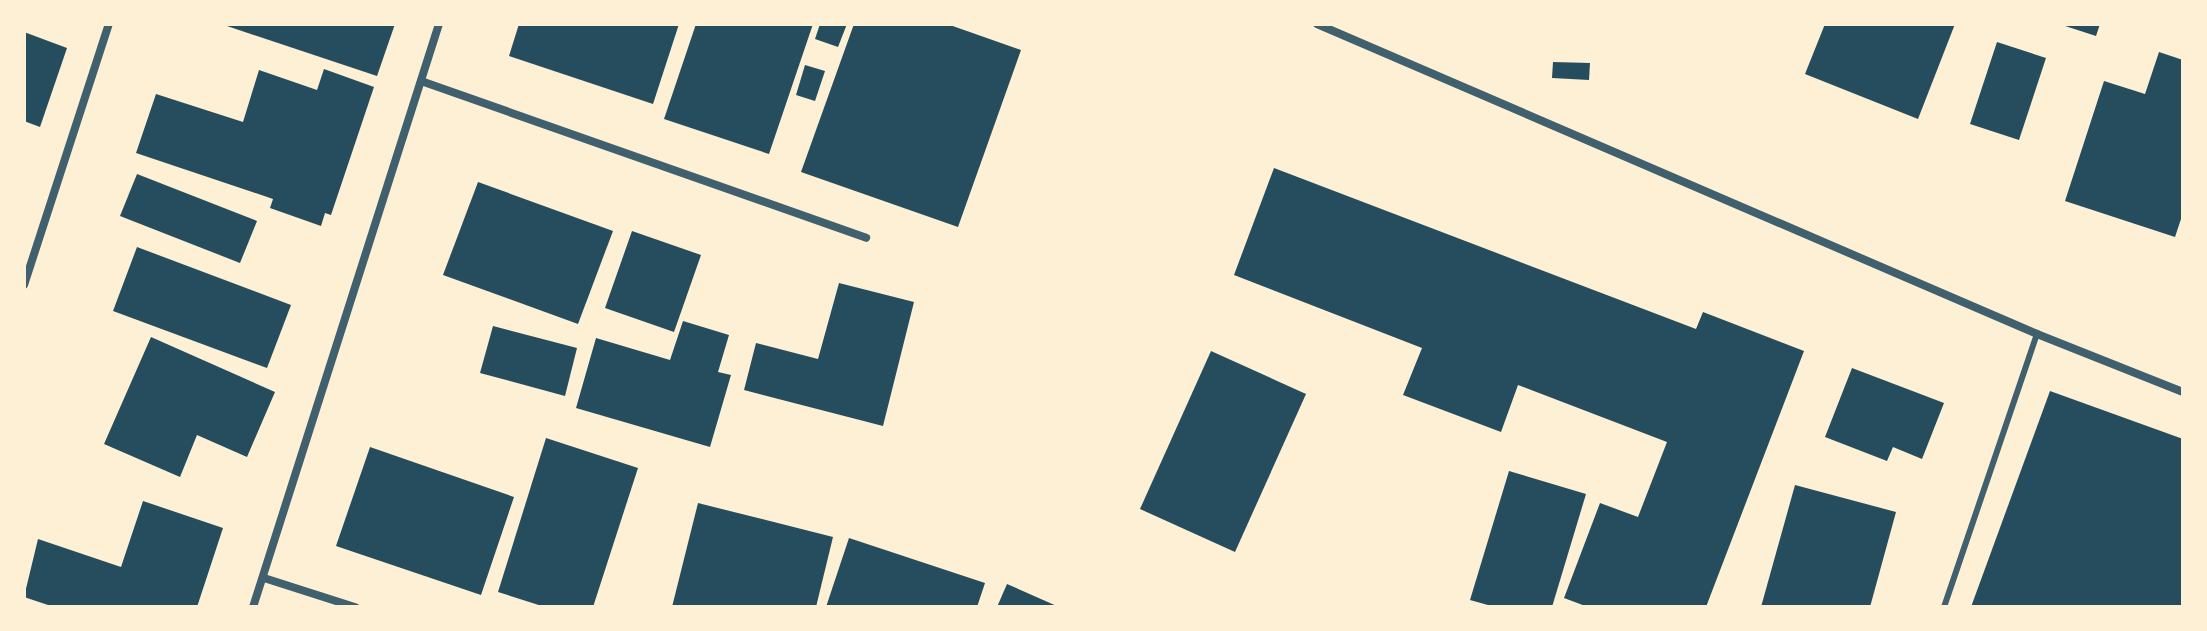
<!DOCTYPE html>
<style>
body{margin:0}
#map{position:relative;width:2207px;height:631px;overflow:hidden;background:#fdf0d5;font-family:Poppins,sans-serif}
div>[style]{position:absolute}
[style*='--x']{left:calc(var(--x)*1px);top:calc(var(--y)*1px);width:calc(var(--w)*1px);rotate:calc(var(--a)*1deg)}
.building>*{inset:0;background:#264d5e}
.service>*{height:6px;margin:-3px;padding:0 3px;transform-origin:3px;border-radius:3px;background:#3f606c}
.minor>*{height:8px;margin:-4px;padding:0 4px;transform-origin:4px;border-radius:4px;background:#3f606c}
span{translate:-50% -50%;white-space:nowrap;text-align:center;line-height:1.15;-webkit-text-stroke:8px #fdf0d5;paint-order:stroke}
.frame{position:absolute;inset:0;border:26px solid #fdf0d5;pointer-events:none}
</style>
<div id="map">
<div class="building">
<i style="clip-path:polygon(221px 24px,395px 24px,377px 76px)"></i>
<i style="clip-path:polygon(519px 24px,679px 24px,653px 104px,509px 56px)"></i>
<i style="clip-path:polygon(696px 24px,813px 24px,769px 154px,664px 119px)"></i>
<i style="clip-path:polygon(820px 24px,847px 24px,838px 47px,815px 39px)"></i>
<i style="clip-path:polygon(854px 24px,947px 24px,1021px 50px,958px 227px,801px 172px)"></i>
<i style="clip-path:polygon(1825px 24px,1955px 24px,1918px 119px,1805px 74px)"></i>
<i style="clip-path:polygon(2059px 24px,2100px 24px,2096px 36px)"></i>
<i style="clip-path:polygon(24px 32px,67px 48px,40px 127px,24px 121px)"></i>
<i style="clip-path:polygon(1997px 42px,2046px 58px,2019px 140px,1970px 124px)"></i>
<i style="clip-path:polygon(2159px 52px,2183px 60px,2183px 213px,2175px 237px,2065px 201px,2104px 81px,2145px 94px)"></i>
<i style="clip-path:polygon(1553px 62px,1590px 63px,1589px 80px,1552px 78px)"></i>
<i style="clip-path:polygon(805px 65px,825px 71px,815px 101px,796px 95px)"></i>
<i style="clip-path:polygon(324px 69px,374px 87px,331px 215px,325px 213px,321px 226px,270px 208px,273px 199px,136px 153px,156px 94px,243px 122px,259px 70px,317px 90px)"></i>
<i style="clip-path:polygon(1274px 168px,1696px 329px,1703px 312px,1804px 351px,1706px 607px,1588px 607px,1564px 598px,1600px 503px,1638px 517px,1667px 442px,1518px 385px,1501px 432px,1403px 395px,1422px 348px,1234px 275px)"></i>
<i style="clip-path:polygon(137px 174px,257px 221px,240px 263px,120px 216px)"></i>
<i style="clip-path:polygon(478px 182px,613px 231px,578px 324px,443px 275px)"></i>
<i style="clip-path:polygon(632px 231px,701px 255px,674px 332px,605px 308px)"></i>
<i style="clip-path:polygon(137px 247px,291px 305px,267px 368px,113px 311px)"></i>
<i style="clip-path:polygon(839px 283px,914px 302px,883px 426px,744px 390px,756px 343px,818px 359px)"></i>
<i style="clip-path:polygon(683px 321px,729px 335px,718px 372px,731px 375px,710px 447px,576px 408px,596px 338px,670px 360px)"></i>
<i style="clip-path:polygon(493px 326px,577px 348px,565px 396px,480px 373px)"></i>
<i style="clip-path:polygon(151px 337px,275px 392px,247px 457px,197px 435px,180px 477px,104px 444px)"></i>
<i style="clip-path:polygon(1211px 351px,1306px 394px,1235px 552px,1140px 509px)"></i>
<i style="clip-path:polygon(1852px 368px,1944px 403px,1922px 459px,1893px 447px,1887px 461px,1825px 437px)"></i>
<i style="clip-path:polygon(2050px 391px,2183px 439px,2183px 607px,1971px 607px)"></i>
<i style="clip-path:polygon(546px 438px,638px 468px,593px 607px,545px 607px,498px 592px)"></i>
<i style="clip-path:polygon(370px 447px,514px 497px,481px 595px,336px 546px)"></i>
<i style="clip-path:polygon(1509px 471px,1586px 494px,1552px 607px,1495px 607px,1470px 600px)"></i>
<i style="clip-path:polygon(1795px 485px,1896px 512px,1870px 607px,1761px 607px)"></i>
<i style="clip-path:polygon(143px 501px,223px 528px,197px 607px,54px 607px,24px 597px,38px 539px,121px 567px)"></i>
<i style="clip-path:polygon(698px 503px,833px 537px,816px 607px,672px 607px)"></i>
<i style="clip-path:polygon(849px 538px,985px 583px,977px 607px,826px 607px)"></i>
<i style="clip-path:polygon(1007px 584px,1059px 607px,997px 607px)"></i>
</div>
<div class="service">
<i style="--x:1944;--y:607;--w:288;--a:-71.2"></i>
</div>
<div class="minor">
<i style="--x:1317;--y:24;--w:784;--a:23.29"></i>
<i style="--x:2037;--y:334;--w:157;--a:21.7"></i>
<i style="--x:421;--y:81;--w:472;--a:19.4"></i>
<i style="--x:24;--y:285;--w:274;--a:-72"></i>
<i style="--x:264;--y:578;--w:96;--a:17.7"></i>
<i style="--x:253;--y:607;--w:612;--a:-72.31"></i>
</div>
<div class="frame"></div>
</div>
